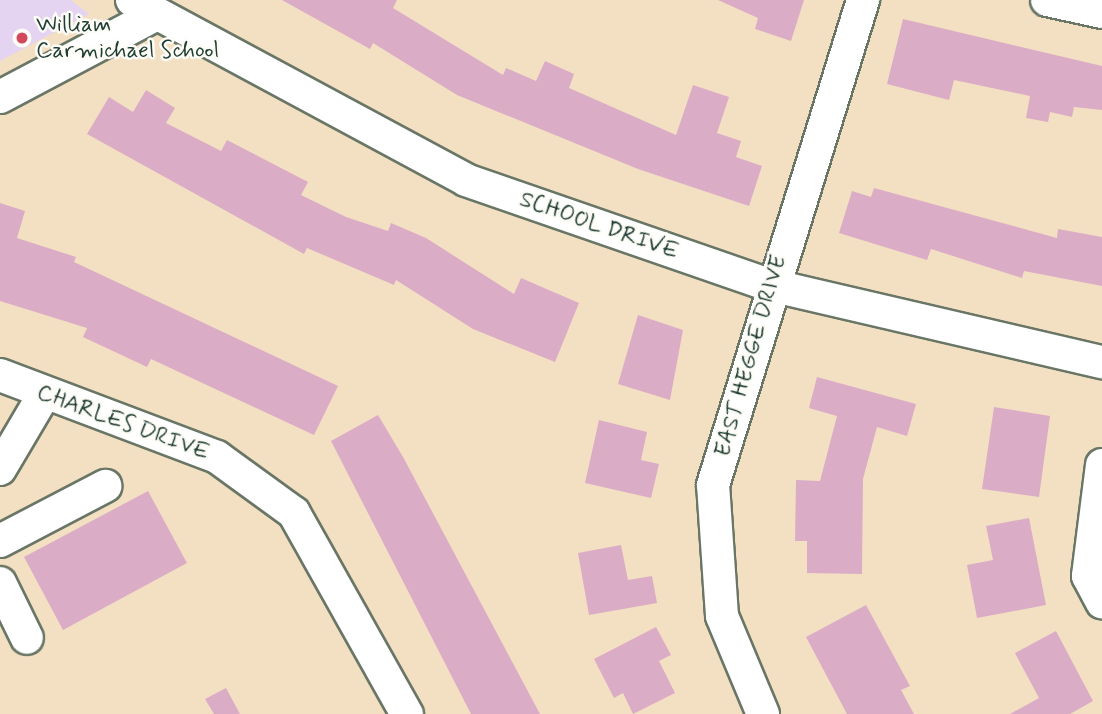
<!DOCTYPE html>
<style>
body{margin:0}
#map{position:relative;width:1102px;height:714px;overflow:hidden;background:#f3e0c3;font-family:Mynerve,sans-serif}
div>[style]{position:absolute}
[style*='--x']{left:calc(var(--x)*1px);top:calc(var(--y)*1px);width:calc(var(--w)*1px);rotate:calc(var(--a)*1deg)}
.built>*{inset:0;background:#e4d3f1}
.building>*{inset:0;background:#dbacc5}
.roads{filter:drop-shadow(2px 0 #697666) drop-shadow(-2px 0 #697666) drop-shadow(0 2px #697666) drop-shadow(0 -2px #697666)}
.minor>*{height:32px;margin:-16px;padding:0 16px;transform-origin:16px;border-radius:16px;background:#fff}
.dots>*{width:19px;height:19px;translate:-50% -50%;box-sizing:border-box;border:4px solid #fdfcf7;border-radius:50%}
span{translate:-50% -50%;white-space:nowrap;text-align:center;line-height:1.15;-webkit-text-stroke:5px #fdfcf7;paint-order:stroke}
.poi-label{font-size:23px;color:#1f3d34}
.left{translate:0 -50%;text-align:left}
.street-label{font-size:23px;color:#1f3d34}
</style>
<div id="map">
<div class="built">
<i style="clip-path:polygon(0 0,71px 0,89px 14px,0 61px)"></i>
</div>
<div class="building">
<i style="clip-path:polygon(282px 0,397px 0,393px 8px,503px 75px,506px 68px,536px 81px,545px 61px,574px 74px,569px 88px,676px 135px,693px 85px,729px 97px,717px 133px,741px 141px,736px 157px,762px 166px,749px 206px,638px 169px,457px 95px,373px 43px,370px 49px)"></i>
<i style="clip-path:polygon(718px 0,804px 0,791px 41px,755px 29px,758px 18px)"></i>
<i style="clip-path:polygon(903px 19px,1102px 66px,1102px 110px,1074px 107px,1072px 117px,1050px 112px,1048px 122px,1026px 118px,1030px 96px,954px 80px,949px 100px,887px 84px)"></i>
<i style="clip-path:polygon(146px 90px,175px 108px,166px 123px,221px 151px,227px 140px,308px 182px,301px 195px,346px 217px,388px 231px,391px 223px,426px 238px,514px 294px,521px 278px,579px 303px,555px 362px,473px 329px,396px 280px,394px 285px,307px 248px,304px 254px,87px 134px,109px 97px,133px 112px)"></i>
<i style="clip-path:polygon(874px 188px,1057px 238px,1058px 229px,1102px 237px,1102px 286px,1024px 271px,1022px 278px,931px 249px,927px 260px,839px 233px,852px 191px,871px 197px)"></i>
<i style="clip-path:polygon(0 203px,25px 211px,17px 238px,76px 257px,74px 262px,338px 386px,314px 435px,151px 359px,147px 367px,83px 337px,87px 328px,0 301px)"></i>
<i style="clip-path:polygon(638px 315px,683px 330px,670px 400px,618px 384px)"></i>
<i style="clip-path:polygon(817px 377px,916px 404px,907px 436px,877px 427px,863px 479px,862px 574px,807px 573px,807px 541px,795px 541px,796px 480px,820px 481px,837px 416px,809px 408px)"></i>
<i style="clip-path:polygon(994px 407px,1050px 416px,1039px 497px,982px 489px)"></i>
<i style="clip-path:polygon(378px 415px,403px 457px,540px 714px,471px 714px,331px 441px)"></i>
<i style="clip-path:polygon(599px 420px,647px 432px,641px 460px,659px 464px,651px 498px,585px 483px)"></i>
<i style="clip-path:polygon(148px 491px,187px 563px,63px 630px,24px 557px)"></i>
<i style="clip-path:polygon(1029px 518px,1046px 605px,977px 618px,967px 565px,993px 560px,986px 526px)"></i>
<i style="clip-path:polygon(621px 545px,628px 580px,652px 576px,657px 603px,589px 615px,578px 553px)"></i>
<i style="clip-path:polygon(866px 605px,910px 686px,901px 690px,914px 714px,847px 714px,806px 637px)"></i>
<i style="clip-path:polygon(656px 627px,671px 655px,659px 661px,675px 693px,633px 714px,623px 693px,614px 698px,594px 659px)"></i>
<i style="clip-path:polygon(1056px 631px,1093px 701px,1070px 714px,1010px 714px,1039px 698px,1015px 653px)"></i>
<i style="clip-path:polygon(226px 688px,240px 714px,214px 714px,205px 699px)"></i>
</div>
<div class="roads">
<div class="minor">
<i style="--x:132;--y:0;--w:379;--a:28.3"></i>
<i style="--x:466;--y:180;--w:322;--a:19.1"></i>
<i style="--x:770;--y:285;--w:341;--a:13.1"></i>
<i style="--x:1047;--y:0;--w:56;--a:12.3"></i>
<i style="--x:0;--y:97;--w:173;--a:-27.9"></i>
<i style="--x:0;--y:375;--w:232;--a:20.7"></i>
<i style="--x:217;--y:457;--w:95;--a:36"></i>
<i style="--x:294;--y:513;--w:231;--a:60.7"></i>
<i style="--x:1102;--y:465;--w:112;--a:97.2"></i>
<i style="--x:1088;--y:576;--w:30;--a:62"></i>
<i style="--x:0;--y:469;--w:85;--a:-59.5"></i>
<i style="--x:0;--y:541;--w:119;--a:-27.6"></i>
<i style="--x:0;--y:583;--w:61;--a:63.9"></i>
<i style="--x:763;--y:714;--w:106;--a:-112.7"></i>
<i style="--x:722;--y:616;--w:131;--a:-93.9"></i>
<i style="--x:713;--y:485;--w:508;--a:-72.81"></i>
</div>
</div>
<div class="dots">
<i style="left:22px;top:38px;background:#d1495b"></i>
</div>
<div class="poi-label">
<span class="left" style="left:36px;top:38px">William<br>Carmichael School</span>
</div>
<div class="street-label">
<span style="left:599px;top:226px;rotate:19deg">SCHOOL DRIVE</span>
<span style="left:751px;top:356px;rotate:-74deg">EAST HEGGE DRIVE</span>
<span style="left:123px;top:423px;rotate:20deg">CHARLES DRIVE</span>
</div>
</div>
